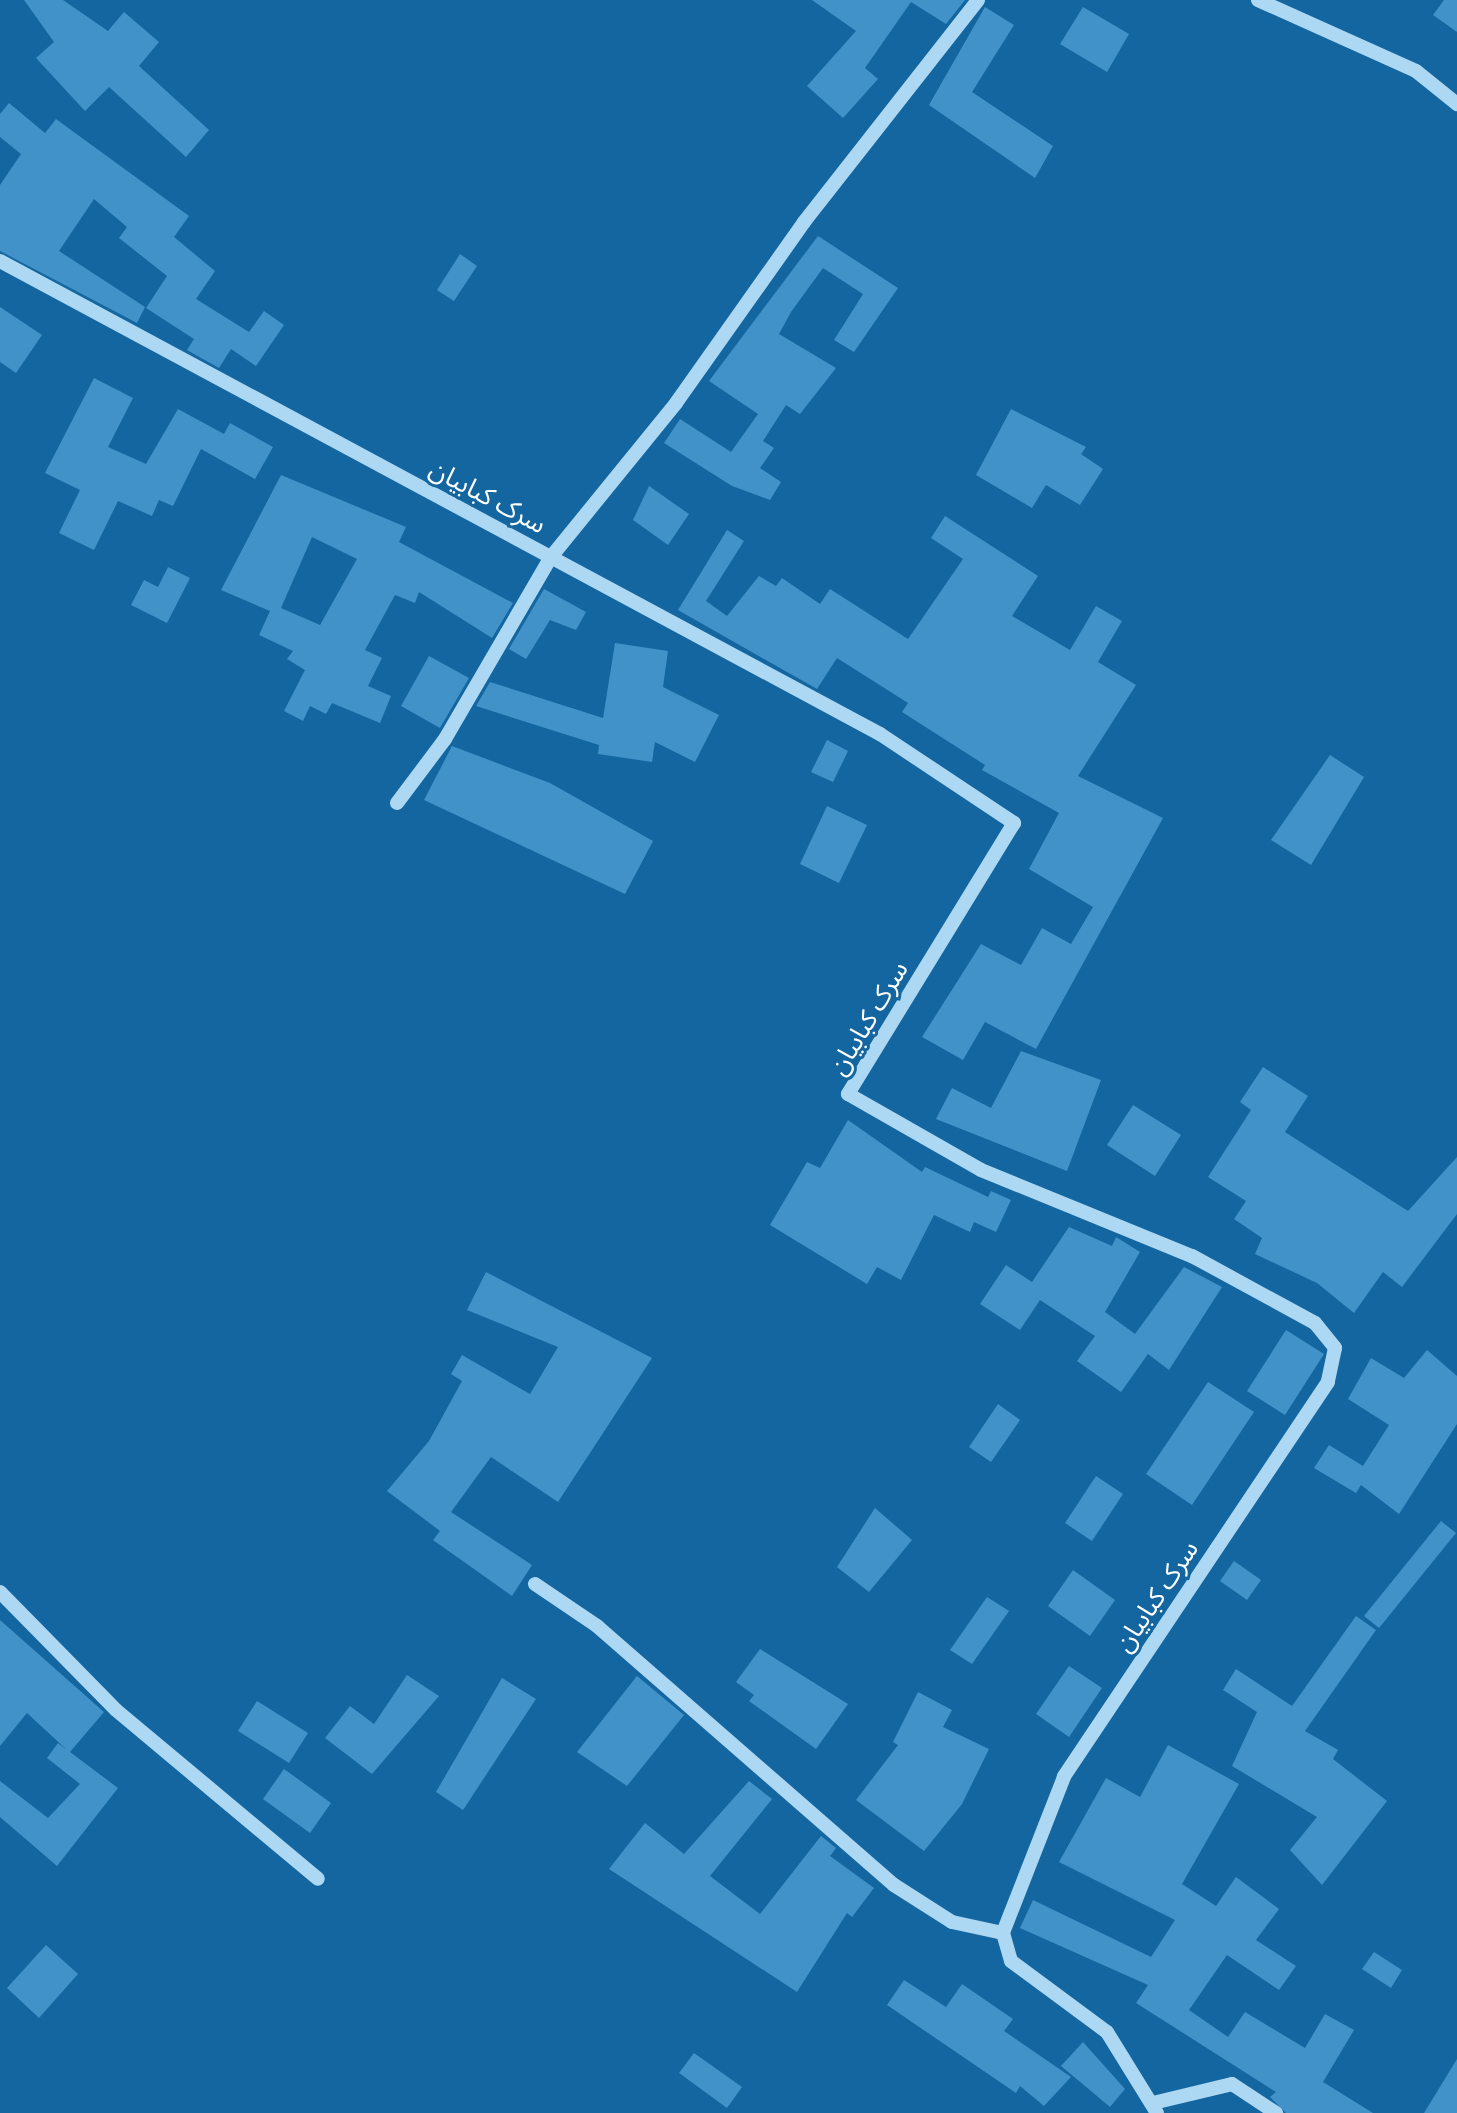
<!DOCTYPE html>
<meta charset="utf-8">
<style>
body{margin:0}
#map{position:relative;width:1457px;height:2113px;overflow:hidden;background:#1466a0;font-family:"Archivo Narrow","Noto Sans Arabic",sans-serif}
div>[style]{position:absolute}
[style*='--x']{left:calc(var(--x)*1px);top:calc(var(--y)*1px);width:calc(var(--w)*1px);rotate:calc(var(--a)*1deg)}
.building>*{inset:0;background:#4192c8}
.minor>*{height:14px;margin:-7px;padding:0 7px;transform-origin:7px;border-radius:7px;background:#add8f4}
span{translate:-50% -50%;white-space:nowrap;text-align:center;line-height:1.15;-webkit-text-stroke:6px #1466a0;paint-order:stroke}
.street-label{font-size:26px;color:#fff}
</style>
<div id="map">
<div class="building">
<i style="clip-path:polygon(24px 0,63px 0,108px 31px,124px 12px,159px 42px,139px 66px,209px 130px,186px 157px,109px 87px,85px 111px,36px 58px,54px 42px)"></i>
<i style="clip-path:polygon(812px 0,965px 0,946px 24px,911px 2px,865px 68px,878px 79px,843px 118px,807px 86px,856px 31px)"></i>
<i style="clip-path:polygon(1444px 0,1457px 0,1457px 32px,1433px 15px)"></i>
<i style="clip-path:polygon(985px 7px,1014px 25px,972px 92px,1053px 146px,1035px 178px,929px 105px)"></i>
<i style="clip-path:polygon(1083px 7px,1129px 34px,1107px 72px,1060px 44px)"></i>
<i style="clip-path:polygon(9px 103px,45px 133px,56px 119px,189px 216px,174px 237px,215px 271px,196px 299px,249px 332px,264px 311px,284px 325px,256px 366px,231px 349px,219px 368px,187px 350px,194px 339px,146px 308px,167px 276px,119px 238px,127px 227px,94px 199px,59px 251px,145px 307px,137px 323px,0 251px,0 185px,21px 154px,0 137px,0 114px)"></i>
<i style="clip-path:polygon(818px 236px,898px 288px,854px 352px,834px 340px,863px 294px,823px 268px,791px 312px,779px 334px,836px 368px,800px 414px,786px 405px,763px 441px,774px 448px,760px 468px,781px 482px,770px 500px,732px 486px,664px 443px,680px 419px,731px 452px,758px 414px,709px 381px)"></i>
<i style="clip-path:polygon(460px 254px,477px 266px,454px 301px,437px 290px)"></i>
<i style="clip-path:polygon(0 307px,42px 335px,16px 373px,0 362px)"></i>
<i style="clip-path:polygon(94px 378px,133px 398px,108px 447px,146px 464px,178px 409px,224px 434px,230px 423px,273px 447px,255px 479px,201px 449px,173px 506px,159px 500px,152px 516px,118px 501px,94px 550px,59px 533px,80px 490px,45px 473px)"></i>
<i style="clip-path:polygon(1011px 409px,1086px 447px,1081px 454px,1103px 469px,1080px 505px,1046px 485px,1032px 508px,976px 475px)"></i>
<i style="clip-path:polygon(evenodd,281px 475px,406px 527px,399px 542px,513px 603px,492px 638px,419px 592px,415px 603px,395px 595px,365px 650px,382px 658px,368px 686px,391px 696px,380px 723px,332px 703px,326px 714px,310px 706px,303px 721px,284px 711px,305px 670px,287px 659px,293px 651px,259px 635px,270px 611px,221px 590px,281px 475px,312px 537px,357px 559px,320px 625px,281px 608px,312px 537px)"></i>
<i style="clip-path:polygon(649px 486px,689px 514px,668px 545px,633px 520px)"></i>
<i style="clip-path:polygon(945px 516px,1038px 576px,1012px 616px,1070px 650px,1096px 606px,1122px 621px,1098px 662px,1136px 685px,1078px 776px,1163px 818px,1036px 1049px,985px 1022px,963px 1060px,922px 1037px,981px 944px,1021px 965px,1042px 928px,1071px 944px,1093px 907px,1029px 869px,1059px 813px,982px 770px,985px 765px,902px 712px,908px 703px,837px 658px,817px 689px,678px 610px,727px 530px,744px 541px,706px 601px,727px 616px,759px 576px,776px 586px,782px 578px,820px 604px,830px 589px,908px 639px,963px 559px,931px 538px)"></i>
<i style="clip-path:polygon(168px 567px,190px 578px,167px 623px,131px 605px,144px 580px,158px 587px)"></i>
<i style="clip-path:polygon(544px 589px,586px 612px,576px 630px,550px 620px,526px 659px,509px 649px)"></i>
<i style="clip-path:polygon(615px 643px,668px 651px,663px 687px,719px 715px,695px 762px,655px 742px,652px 762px,598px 754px,599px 745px,476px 706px,490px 682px,603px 718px)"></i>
<i style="clip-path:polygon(429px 656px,469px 678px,440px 728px,401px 706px)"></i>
<i style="clip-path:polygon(827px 740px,848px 751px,833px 782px,811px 772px)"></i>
<i style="clip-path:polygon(452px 746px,550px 783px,653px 841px,625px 894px,424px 800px)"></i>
<i style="clip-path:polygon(1330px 755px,1364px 777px,1311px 865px,1271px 840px)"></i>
<i style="clip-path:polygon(827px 806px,867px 825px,839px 883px,800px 864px)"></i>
<i style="clip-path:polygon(1021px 1051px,1101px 1080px,1067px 1171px,936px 1119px,952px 1088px,991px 1108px)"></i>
<i style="clip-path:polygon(1263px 1067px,1308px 1096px,1285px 1132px,1408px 1211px,1457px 1157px,1457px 1214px,1402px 1287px,1383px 1272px,1354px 1313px,1317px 1283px,1255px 1254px,1262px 1238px,1234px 1219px,1246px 1201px,1208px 1177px,1251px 1110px,1240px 1102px)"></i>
<i style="clip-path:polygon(1133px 1105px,1181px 1135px,1155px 1176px,1107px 1145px)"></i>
<i style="clip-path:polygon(848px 1120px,922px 1172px,925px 1167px,988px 1197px,991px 1191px,1011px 1200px,996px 1232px,974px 1222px,970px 1232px,934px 1215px,901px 1280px,877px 1267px,867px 1284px,770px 1225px,807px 1162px,820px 1168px)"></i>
<i style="clip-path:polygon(1069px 1227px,1112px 1246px,1116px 1237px,1140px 1252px,1105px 1312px,1135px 1334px,1184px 1267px,1222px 1287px,1169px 1370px,1148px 1354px,1121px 1392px,1077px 1361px,1095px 1336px,1040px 1300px,1020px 1330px,980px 1304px,1006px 1265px,1032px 1282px)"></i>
<i style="clip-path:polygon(486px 1272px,652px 1358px,558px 1502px,491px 1457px,451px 1512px,532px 1565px,512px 1596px,433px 1540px,440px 1531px,387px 1491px,429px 1441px,462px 1381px,451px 1374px,462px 1355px,530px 1394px,558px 1347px,467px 1310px)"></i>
<i style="clip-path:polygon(1286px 1330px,1324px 1354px,1285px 1415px,1247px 1391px)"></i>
<i style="clip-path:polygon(1427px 1350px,1457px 1376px,1457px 1424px,1399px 1514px,1361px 1485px,1356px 1493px,1314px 1468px,1329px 1445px,1363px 1466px,1389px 1425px,1348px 1399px,1371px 1358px,1404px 1378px)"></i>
<i style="clip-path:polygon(1208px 1382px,1254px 1412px,1192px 1505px,1146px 1474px)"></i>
<i style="clip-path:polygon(998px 1404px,1020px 1420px,991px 1462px,969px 1447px)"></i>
<i style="clip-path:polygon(1096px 1476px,1123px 1494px,1092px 1541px,1065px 1523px)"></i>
<i style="clip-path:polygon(875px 1508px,912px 1540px,869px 1592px,837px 1567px)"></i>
<i style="clip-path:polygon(1441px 1521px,1456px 1533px,1379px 1628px,1364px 1616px)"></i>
<i style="clip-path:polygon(1234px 1561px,1261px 1580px,1247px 1600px,1220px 1581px)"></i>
<i style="clip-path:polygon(1073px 1570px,1115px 1600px,1090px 1636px,1048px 1606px)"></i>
<i style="clip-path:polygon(987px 1597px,1009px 1611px,972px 1664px,950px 1650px)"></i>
<i style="clip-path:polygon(1356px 1616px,1376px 1630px,1305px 1731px,1338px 1750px,1333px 1759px,1387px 1801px,1322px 1885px,1290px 1850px,1317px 1817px,1232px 1766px,1257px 1712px,1223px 1690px,1236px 1669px,1292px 1706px)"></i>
<i style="clip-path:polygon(0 1620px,104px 1712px,70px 1752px,118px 1788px,57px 1866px,0 1817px,0 1781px,48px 1818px,80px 1784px,47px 1758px,58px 1743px,67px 1750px,27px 1713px,0 1746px)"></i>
<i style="clip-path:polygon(760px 1649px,848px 1704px,816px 1749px,749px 1701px,754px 1695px,736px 1682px)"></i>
<i style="clip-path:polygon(1069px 1666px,1102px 1688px,1069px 1737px,1036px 1714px)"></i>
<i style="clip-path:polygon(407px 1675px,439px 1696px,372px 1774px,325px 1738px,350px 1706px,374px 1724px)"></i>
<i style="clip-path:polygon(637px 1676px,684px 1715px,627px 1786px,577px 1752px)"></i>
<i style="clip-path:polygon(502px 1678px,536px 1699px,463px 1810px,436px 1792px)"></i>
<i style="clip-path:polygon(918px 1692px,952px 1710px,943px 1727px,989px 1749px,962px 1804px,924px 1851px,856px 1800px,898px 1745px,893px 1742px)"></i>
<i style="clip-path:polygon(257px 1701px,308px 1733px,289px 1763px,238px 1731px)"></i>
<i style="clip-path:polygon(1168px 1745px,1239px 1784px,1182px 1884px,1216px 1906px,1236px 1877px,1279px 1909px,1256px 1940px,1296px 1966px,1279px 1990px,1227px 1955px,1189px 2010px,1228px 2037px,1245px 2012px,1305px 2048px,1325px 2014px,1354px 2030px,1323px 2082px,1373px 2113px,1286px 2113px,1270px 2097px,1276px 2092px,1136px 2003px,1148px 1985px,1020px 1928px,1033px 1900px,1151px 1957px,1175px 1920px,1059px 1862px,1106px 1778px,1140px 1797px)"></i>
<i style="clip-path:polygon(284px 1769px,331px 1803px,310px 1833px,263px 1799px)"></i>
<i style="clip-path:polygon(749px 1781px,772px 1799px,710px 1876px,760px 1914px,821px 1836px,836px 1848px,830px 1856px,874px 1888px,852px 1917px,847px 1913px,797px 1992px,609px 1869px,645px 1823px,684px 1854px)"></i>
<i style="clip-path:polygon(46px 1945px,78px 1974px,39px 2018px,7px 1988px)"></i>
<i style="clip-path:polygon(1374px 1952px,1402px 1970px,1391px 1988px,1362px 1969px)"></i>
<i style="clip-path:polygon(904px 1980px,946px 2007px,962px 1984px,1013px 2019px,1004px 2031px,1071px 2077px,1044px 2106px,1020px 2086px,1016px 2093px,887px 2005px)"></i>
<i style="clip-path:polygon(1083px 2042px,1125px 2089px,1110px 2107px,1061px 2066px)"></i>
<i style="clip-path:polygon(694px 2053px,742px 2087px,727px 2108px,679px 2073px)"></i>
<i style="clip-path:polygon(1457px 2059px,1457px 2113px,1424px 2113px)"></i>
</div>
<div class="minor">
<i style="--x:1258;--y:0;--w:173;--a:24.2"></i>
<i style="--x:1416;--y:71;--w:53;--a:38.8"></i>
<i style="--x:0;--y:261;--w:999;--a:28.26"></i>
<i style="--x:880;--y:734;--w:161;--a:33.6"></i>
<i style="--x:1014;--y:823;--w:318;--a:121.5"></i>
<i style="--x:848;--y:1094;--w:153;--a:29.7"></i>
<i style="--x:981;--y:1170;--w:228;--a:22.2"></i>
<i style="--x:1192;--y:1256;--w:140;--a:28.6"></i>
<i style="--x:1315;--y:1323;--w:32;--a:51"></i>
<i style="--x:1335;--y:1348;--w:35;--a:102"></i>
<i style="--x:1328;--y:1382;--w:475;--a:123.8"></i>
<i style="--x:1064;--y:1777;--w:168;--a:111.4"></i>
<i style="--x:1003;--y:1933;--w:29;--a:74"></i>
<i style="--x:1011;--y:1961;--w:119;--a:36.5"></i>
<i style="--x:1107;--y:2032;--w:95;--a:58.3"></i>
<i style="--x:397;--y:803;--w:80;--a:-53.1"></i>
<i style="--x:445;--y:739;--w:211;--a:-59.8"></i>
<i style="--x:551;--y:557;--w:198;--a:-50.9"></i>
<i style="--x:676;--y:403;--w:222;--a:-54.7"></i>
<i style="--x:804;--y:222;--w:282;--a:-51.9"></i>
<i style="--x:535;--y:1584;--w:75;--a:34.1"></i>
<i style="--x:597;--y:1626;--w:394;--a:41.1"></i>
<i style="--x:894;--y:1885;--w:69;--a:32.5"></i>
<i style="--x:952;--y:1922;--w:52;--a:12.2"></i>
<i style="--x:0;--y:1592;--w:165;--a:45.5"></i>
<i style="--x:116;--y:1710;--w:263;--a:39.9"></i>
<i style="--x:1153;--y:2103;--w:81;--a:-13.5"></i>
<i style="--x:1232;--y:2084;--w:53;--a:33.4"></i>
</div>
<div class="street-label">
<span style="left:488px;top:496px;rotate:28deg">سرک کبابیان</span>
<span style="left:868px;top:1018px;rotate:-59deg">سرک کبابیان</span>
<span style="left:1156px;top:1596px;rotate:-56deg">سرک کبابیان</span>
</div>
</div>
